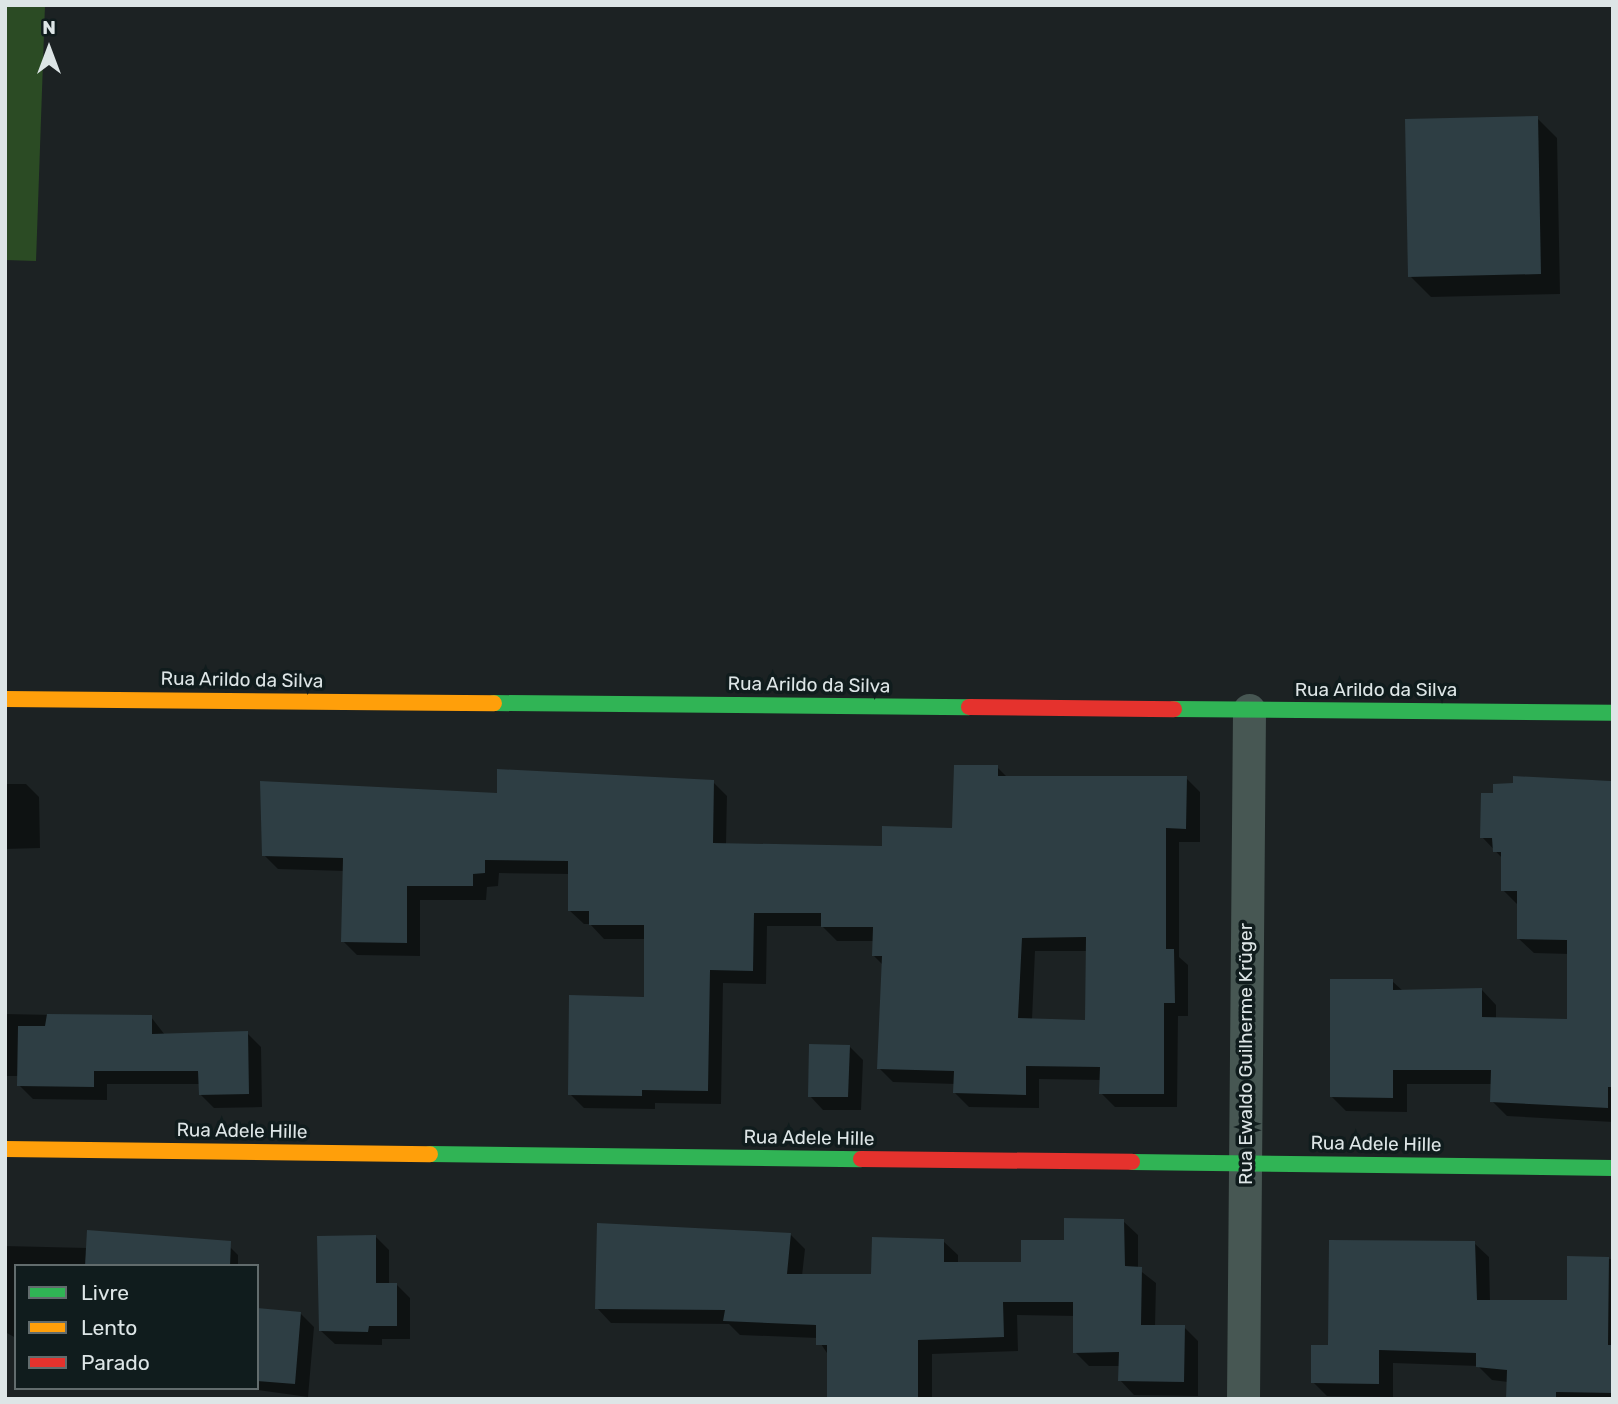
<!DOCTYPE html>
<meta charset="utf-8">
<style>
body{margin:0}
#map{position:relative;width:1618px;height:1404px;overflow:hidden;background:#1c2223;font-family:Rubik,sans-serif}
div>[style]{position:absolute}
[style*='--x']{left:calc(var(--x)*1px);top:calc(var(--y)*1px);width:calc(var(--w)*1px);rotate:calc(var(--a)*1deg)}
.green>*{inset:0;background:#2b4b24}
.shadow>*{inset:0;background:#0007}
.building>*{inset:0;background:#2e3e44}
.street>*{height:33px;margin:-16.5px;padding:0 16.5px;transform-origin:16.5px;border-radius:16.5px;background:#475753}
.fast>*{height:16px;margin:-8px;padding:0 8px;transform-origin:8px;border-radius:8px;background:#30b455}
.slow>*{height:16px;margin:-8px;padding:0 8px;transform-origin:8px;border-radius:8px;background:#ff9f0a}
.jam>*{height:16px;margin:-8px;padding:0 8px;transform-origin:8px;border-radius:8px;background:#e5322d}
span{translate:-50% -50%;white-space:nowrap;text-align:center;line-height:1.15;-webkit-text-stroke:7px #101c1d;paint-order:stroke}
.street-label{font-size:19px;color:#dde5e6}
.frame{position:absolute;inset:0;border:7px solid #dde5e6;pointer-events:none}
.legend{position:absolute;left:14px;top:1264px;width:245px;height:126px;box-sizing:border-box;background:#101c1d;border:2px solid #626c6d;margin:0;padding:9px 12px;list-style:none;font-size:21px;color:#dde5e6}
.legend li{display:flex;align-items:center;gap:14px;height:35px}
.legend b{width:35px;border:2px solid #626c6d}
.north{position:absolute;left:14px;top:14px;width:70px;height:70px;-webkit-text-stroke:5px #101c1d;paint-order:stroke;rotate:0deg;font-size:19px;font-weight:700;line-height:28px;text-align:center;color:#dde5e6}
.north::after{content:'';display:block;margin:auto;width:24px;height:32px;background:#dde5e6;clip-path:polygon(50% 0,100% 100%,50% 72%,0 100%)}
</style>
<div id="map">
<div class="green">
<i style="clip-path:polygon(5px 5px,45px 5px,36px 261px,5px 260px)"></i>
</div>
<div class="shadow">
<i style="clip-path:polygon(1537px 118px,1557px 138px,1560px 294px,1431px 297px,1410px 276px)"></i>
<i style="clip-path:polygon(evenodd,997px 767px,1007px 777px,1186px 778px,1200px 792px,1200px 842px,1179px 842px,1179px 957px,1188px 965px,1188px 1016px,1178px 1016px,1177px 1107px,1115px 1107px,1101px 1093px,1101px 1080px,1039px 1079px,1039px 1108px,969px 1107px,955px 1093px,955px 1084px,893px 1082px,879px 1068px,883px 965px,874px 956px,874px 941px,837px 941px,822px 926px,767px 926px,766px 984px,723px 983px,721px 1104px,655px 1103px,655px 1109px,584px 1108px,570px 1094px,646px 998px,646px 939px,604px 939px,590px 924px,584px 924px,570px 911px,570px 874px,499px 873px,498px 886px,487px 887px,486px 900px,420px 900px,420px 956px,357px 955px,343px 941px,345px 871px,278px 869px,264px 855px,498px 795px,713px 782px,727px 796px,726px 845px,883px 848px,954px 830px,997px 767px,1035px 951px,1088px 951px,1087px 1021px,1032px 1020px,1035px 951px)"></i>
<i style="clip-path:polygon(1515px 778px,1613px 781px,1613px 1122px,1507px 1116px,1492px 1101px,1492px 1084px,1407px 1084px,1407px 1112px,1346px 1111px,1331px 1096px,1392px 981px,1403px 991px,1482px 990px,1496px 1005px,1496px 1019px,1569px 1020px,1569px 954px,1534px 953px,1519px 939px,1518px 905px,1503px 890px,1503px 859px,1482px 837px,1495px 795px,1515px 785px)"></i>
<i style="clip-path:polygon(5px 784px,26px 784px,39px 797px,40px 848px,5px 849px)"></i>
<i style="clip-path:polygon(5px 1014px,151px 1017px,165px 1035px,247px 1033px,261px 1047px,262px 1107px,214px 1108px,200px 1094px,200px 1084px,107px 1084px,107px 1100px,33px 1099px,19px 1085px,19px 1076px,5px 1076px)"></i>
<i style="clip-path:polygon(849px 1046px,863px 1060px,861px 1110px,823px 1110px,810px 1096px)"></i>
<i style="clip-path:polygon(1123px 1221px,1138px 1235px,1138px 1269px,1156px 1283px,1155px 1327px,1184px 1327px,1198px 1341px,1198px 1396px,1134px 1395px,1120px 1380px,1120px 1366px,1089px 1366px,1075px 1352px,1075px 1316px,1017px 1315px,1018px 1351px,932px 1354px,932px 1399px,829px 1399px,829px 1356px,817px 1338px,740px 1335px,729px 1324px,611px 1323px,597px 1308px,790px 1234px,805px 1249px,802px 1276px,873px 1276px,943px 1241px,958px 1255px,958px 1263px,1023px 1263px)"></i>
<i style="clip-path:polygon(375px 1236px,389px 1250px,389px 1284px,396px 1284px,410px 1298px,410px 1339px,382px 1339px,382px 1345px,335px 1344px,321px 1331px)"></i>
<i style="clip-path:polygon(225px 1242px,238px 1255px,238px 1266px,16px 1266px,16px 1338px,5px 1332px,5px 1246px,88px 1248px)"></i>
<i style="clip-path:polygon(1474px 1243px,1489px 1257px,1490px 1301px,1569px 1301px,1569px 1258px,1613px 1259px,1613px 1399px,1508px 1399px,1508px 1382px,1492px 1380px,1478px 1366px,1393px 1363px,1393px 1397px,1327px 1396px,1313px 1382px,1330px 1347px)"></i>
<i style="clip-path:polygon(257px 1310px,300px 1313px,314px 1327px,308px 1397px,244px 1388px,257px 1388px)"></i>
</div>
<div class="building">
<i style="clip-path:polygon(1538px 116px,1541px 274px,1408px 277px,1405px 119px)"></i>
<i style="clip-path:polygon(evenodd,954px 765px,998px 765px,998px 776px,1187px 776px,1186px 829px,1166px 828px,1166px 949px,1174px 949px,1175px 1003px,1164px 1003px,1164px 1094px,1099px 1094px,1100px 1067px,1026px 1066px,1026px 1095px,953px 1093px,954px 1071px,877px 1069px,882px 956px,872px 956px,873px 927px,821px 927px,821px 913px,754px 913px,753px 971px,710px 970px,708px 1091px,642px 1090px,642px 1096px,568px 1095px,569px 995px,644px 997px,644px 925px,589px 925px,589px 911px,568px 911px,568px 861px,485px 860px,485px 873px,473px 874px,473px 886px,407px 886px,407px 943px,341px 942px,343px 858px,262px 856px,260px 781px,497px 793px,497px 769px,714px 780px,713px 843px,882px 846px,882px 826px,952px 828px,954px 765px,1086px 937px,1085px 1020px,1018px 1018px,1022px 938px,1086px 937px)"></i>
<i style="clip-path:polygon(1513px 776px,1612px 781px,1613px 1087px,1608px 1087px,1608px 1108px,1490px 1102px,1491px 1070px,1393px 1070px,1393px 1098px,1330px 1097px,1330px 979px,1393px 979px,1393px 990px,1482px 988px,1482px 1017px,1567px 1019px,1567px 940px,1517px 939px,1517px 891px,1501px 891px,1501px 852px,1493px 852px,1492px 838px,1480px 838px,1481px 793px,1493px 793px,1493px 784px,1513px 783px)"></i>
<i style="clip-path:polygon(47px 1014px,152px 1015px,152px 1034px,248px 1031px,249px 1094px,199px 1095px,198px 1071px,94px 1071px,94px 1087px,17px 1086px,18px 1026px,45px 1026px)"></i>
<i style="clip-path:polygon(809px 1044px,850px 1045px,848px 1097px,808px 1097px)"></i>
<i style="clip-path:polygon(1064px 1218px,1124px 1219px,1125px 1266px,1142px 1267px,1141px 1325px,1185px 1325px,1184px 1382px,1118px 1381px,1119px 1352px,1073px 1353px,1073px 1302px,1003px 1302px,1004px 1337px,918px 1340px,918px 1399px,827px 1399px,827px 1345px,816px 1345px,816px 1325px,723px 1321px,725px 1310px,595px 1309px,597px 1223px,791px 1233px,787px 1274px,871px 1274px,872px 1237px,944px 1239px,944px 1262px,1021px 1262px,1021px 1240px,1064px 1240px)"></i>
<i style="clip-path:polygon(87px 1230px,231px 1241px,230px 1266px,85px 1266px)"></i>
<i style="clip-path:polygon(376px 1235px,376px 1283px,397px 1283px,397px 1326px,369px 1326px,368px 1332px,319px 1331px,317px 1236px)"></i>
<i style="clip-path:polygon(1329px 1240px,1475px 1241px,1477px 1300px,1567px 1300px,1567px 1256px,1609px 1257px,1608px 1345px,1613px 1345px,1613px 1393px,1556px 1392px,1556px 1399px,1506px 1399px,1507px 1370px,1476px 1367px,1476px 1353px,1379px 1350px,1379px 1384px,1311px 1383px,1311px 1345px,1328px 1345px)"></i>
<i style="clip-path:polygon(257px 1308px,301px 1312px,295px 1384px,257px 1381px)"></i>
</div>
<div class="street">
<i style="--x:1243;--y:1399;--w:689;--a:-89.5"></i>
</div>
<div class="fast">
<i style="--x:494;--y:703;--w:475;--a:0.5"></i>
<i style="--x:1174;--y:709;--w:439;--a:0.5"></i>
<i style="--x:430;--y:1154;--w:431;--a:0.7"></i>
<i style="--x:1132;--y:1162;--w:481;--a:0.7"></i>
</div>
<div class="slow">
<i style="--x:5;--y:699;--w:489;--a:0.5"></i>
<i style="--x:5;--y:1149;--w:425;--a:0.7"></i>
</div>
<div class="jam">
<i style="--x:969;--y:707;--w:205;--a:0.6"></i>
<i style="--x:861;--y:1159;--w:271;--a:0.6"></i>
</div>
<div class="street-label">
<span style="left:242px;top:680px;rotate:1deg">Rua Arildo da Silva</span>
<span style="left:809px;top:685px;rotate:1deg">Rua Arildo da Silva</span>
<span style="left:1376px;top:690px">Rua Arildo da Silva</span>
<span style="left:1246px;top:1054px;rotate:-90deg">Rua Ewaldo Guilherme Krüger</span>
<span style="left:242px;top:1131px;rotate:1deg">Rua Adele Hille</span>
<span style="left:809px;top:1138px;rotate:1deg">Rua Adele Hille</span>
<span style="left:1376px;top:1144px;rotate:1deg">Rua Adele Hille</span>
</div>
<div class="frame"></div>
<ul class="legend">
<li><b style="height:9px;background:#30b455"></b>Livre</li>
<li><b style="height:9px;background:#ff9f0a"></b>Lento</li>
<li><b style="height:9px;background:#e5322d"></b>Parado</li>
</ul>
<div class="north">N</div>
</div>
